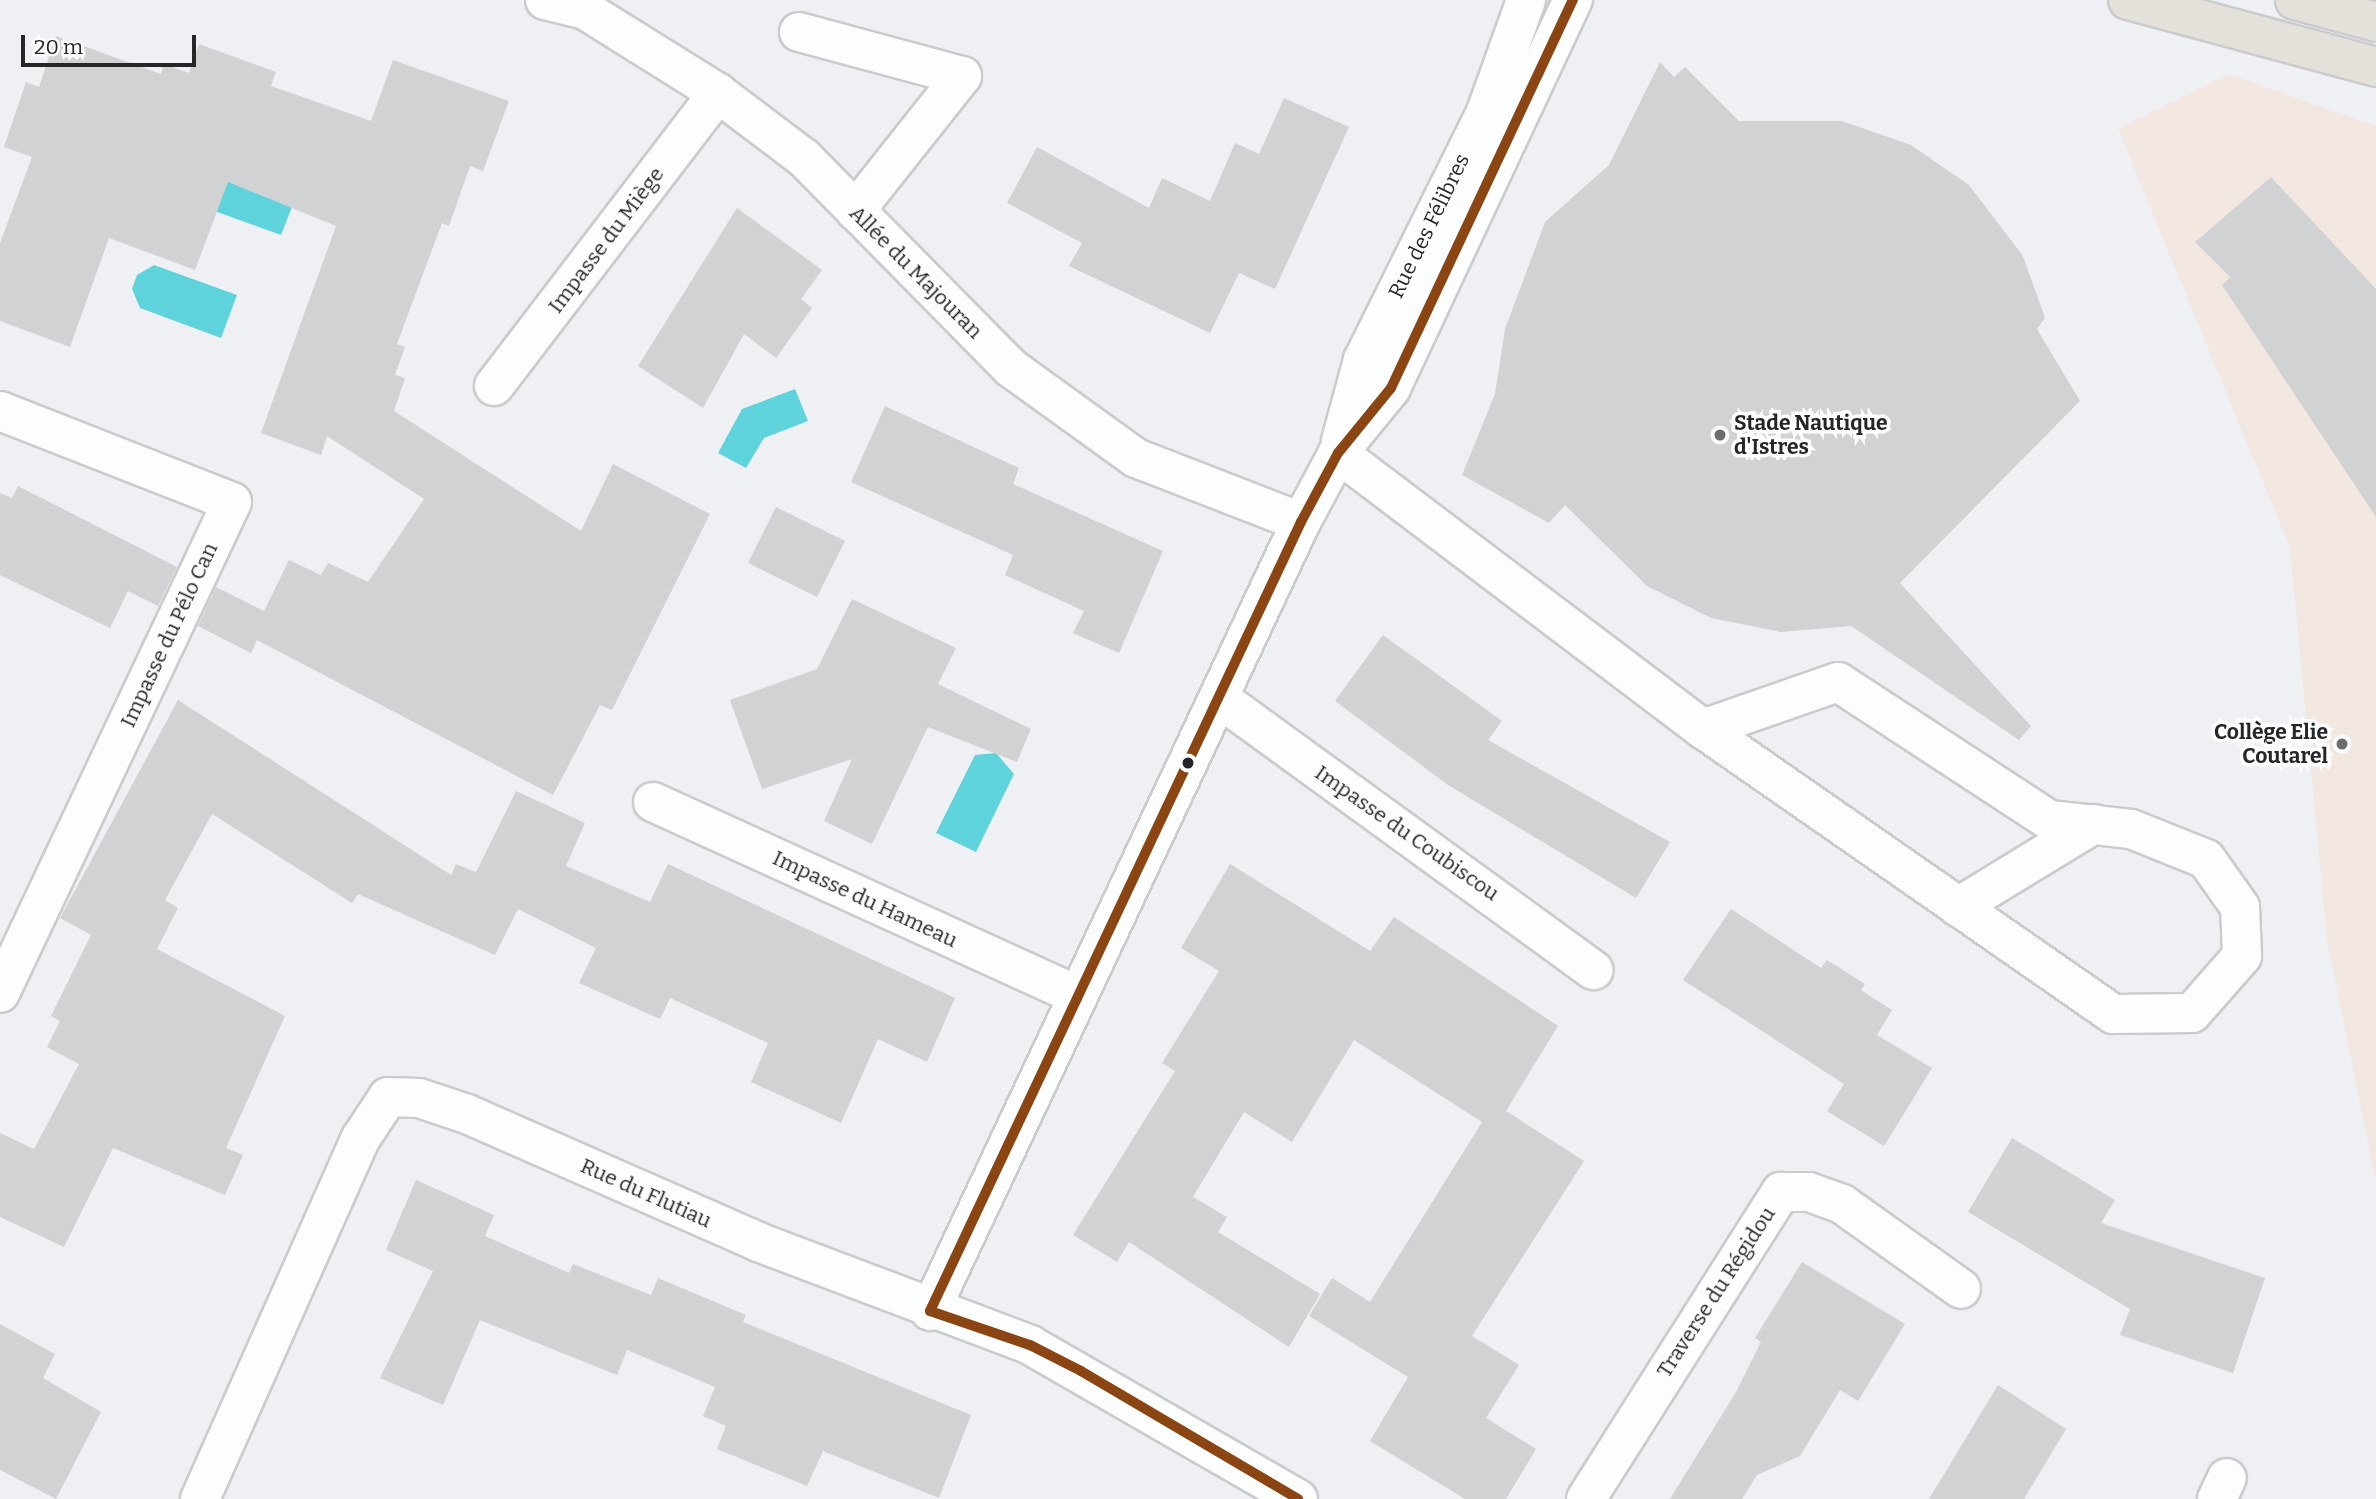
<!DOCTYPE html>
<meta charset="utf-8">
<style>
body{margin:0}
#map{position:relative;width:2376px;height:1499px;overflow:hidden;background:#eef0f3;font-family:Bitter,serif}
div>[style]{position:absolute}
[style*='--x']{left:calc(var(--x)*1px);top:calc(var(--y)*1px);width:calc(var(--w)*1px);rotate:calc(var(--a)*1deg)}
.industrial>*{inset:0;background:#f2e8e1}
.water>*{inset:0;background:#5fd3db}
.building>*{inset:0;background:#d0d2d4}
.roads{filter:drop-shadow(2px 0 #cacbcd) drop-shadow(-2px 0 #cacbcd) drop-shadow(0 2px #cacbcd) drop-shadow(0 -2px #cacbcd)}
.minor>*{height:38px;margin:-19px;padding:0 19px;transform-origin:19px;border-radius:19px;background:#fcfdfd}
.major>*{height:38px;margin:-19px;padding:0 19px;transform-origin:19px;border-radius:19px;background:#e4e0da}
.bus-1>*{height:10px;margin:-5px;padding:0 5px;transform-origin:5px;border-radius:5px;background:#8b4513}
.dots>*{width:19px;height:19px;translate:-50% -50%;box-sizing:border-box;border:4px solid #fcfdff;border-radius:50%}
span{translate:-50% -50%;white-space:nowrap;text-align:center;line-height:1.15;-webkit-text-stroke:7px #fcfdff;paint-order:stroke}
.street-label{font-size:21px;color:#252627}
.poi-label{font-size:21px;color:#252627;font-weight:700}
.left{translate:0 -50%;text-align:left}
.right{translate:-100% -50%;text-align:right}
.scale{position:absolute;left:21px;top:35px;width:175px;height:32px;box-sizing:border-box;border:4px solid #252627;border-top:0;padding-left:9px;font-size:21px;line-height:24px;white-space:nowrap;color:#252627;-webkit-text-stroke:5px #fcfdff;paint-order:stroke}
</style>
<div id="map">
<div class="industrial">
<i style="clip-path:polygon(2229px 74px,2376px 126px,2376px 1183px,2327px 940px,2290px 548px,2118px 129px)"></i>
</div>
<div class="water">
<i style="clip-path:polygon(223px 171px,296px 197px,281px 235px,209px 209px)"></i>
<i style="clip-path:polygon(154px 265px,237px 295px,221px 338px,140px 308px,132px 289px,137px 275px)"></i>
<i style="clip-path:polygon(795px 389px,808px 421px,764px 438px,746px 468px,718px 453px,742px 409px)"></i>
<i style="clip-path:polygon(996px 753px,1014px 774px,976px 852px,936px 833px,975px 755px)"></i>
</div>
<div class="building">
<i style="clip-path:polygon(56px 36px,161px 74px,164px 64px,189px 73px,199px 44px,276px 72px,271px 86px,371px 121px,393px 60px,509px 101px,483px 171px,470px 166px,449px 226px,442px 223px,397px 344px,405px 347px,395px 375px,405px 378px,394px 411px,581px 531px,613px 464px,710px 514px,612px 710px,600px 705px,553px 795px,257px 640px,251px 653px,198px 626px,216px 587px,264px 611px,289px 560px,321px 575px,328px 563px,368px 582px,424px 499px,327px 436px,321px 455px,261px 433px,336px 226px,228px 182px,195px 270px,109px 238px,70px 347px,0 321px,0 243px,32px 157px,4px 147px,26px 82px,39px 87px)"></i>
<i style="clip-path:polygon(1660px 62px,1674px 77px,1685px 67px,1739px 121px,1842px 121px,1911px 145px,1969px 185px,2023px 256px,2045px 318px,2037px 329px,2080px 401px,1900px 583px,2031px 726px,2019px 740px,1851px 626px,1781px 632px,1711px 618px,1647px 586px,1565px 505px,1549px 523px,1462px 475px,1495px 394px,1505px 329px,1545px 222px,1609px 165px)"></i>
<i style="clip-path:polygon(1284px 98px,1349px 127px,1275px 289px,1239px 273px,1210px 333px,1069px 266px,1082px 243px,1007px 203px,1037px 147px,1149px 208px,1162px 178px,1210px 201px,1235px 143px,1259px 154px)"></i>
<i style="clip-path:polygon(2271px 177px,2376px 289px,2376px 517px,2222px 285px,2230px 277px,2195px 242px)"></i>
<i style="clip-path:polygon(737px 208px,822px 270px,801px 299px,812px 308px,776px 358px,744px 334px,703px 408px,638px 366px)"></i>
<i style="clip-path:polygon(885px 406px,1019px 468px,1013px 484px,1163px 551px,1119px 653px,1073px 633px,1084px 611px,1005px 575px,1013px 555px,851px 482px)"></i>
<i style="clip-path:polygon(18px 486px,177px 567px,158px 606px,128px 591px,110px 628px,0 575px,0 493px,12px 498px)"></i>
<i style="clip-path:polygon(776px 507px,845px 541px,817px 597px,748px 563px)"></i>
<i style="clip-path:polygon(852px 599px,956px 648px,938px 684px,1031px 729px,1017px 762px,928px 727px,872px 844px,824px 821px,852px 759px,762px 789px,730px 700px,817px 669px)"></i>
<i style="clip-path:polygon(1383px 635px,1502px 721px,1488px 740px,1670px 842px,1636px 898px,1448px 785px,1335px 701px)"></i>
<i style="clip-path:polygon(178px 700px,451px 875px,456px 864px,476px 872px,516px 791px,585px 823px,566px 866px,650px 902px,668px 864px,955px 998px,927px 1062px,878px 1039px,841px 1123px,751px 1082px,768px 1043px,670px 998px,660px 1019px,579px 983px,596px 948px,518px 909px,495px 955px,358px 894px,352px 903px,212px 814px,165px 900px,178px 908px,157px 949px,285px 1016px,226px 1148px,243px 1155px,225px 1195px,113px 1148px,64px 1247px,0 1217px,0 1133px,34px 1149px,79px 1064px,47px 1047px,60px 1021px,51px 1016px,91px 935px,60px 918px)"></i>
<i style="clip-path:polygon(1230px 864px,1370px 951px,1394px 917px,1558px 1026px,1506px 1111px,1584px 1161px,1472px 1336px,1519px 1365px,1486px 1418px,1536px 1449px,1506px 1499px,1465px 1499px,1370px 1441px,1408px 1377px,1309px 1316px,1332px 1278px,1370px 1302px,1482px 1122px,1354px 1040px,1292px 1142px,1244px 1112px,1193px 1197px,1227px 1217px,1218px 1232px,1320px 1294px,1289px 1347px,1129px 1242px,1117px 1262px,1073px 1235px,1175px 1071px,1162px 1063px,1219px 971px,1181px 948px)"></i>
<i style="clip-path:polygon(1731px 909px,1821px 968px,1827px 960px,1865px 984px,1861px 990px,1892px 1010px,1877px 1035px,1932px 1068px,1884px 1146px,1827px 1111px,1844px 1084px,1683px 980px)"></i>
<i style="clip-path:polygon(2012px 1138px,2115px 1200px,2101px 1223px,2265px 1278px,2233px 1373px,2120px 1335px,2130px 1309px,1968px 1212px)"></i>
<i style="clip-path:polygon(416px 1180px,494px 1215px,485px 1236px,569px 1273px,573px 1264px,651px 1295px,658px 1278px,746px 1315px,743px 1322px,971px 1415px,939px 1498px,823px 1451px,807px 1486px,717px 1449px,726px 1426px,703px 1416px,715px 1387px,627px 1350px,617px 1375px,480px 1320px,443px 1405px,380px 1378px,433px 1271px,386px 1250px)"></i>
<i style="clip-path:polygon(1802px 1262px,1905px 1324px,1858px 1401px,1840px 1390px,1800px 1456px,1757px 1475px,1742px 1499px,1670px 1499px,1736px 1392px,1761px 1342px,1755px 1338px)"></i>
<i style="clip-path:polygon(0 1324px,55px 1354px,43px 1378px,101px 1412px,56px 1499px,0 1470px)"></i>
<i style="clip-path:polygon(1998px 1385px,2066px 1429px,2024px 1499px,1929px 1499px)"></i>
</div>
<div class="roads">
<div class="minor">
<i style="--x:545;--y:0;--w:41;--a:14"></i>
<i style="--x:585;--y:10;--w:157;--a:32"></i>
<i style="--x:718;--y:93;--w:108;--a:37.1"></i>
<i style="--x:804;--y:158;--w:295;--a:45.4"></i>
<i style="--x:1011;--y:368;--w:154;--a:35.8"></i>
<i style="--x:1136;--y:458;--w:177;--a:21.2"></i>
<i style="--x:799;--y:32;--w:169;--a:15.1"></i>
<i style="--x:962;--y:76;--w:172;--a:128.4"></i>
<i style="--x:494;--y:386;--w:369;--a:-52.6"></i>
<i style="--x:0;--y:411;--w:249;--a:21.4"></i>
<i style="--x:232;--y:502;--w:543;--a:115.29"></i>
<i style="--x:1341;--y:441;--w:84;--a:-74.8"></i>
<i style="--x:1363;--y:360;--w:277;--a:-63.6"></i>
<i style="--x:1486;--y:112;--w:119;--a:-70.3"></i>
<i style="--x:1338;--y:453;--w:458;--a:37.1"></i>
<i style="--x:1703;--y:729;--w:499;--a:34.8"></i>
<i style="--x:2113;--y:1014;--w:79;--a:-0.7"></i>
<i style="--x:2192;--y:1013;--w:76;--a:-48.7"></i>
<i style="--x:2242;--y:956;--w:49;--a:-92.3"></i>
<i style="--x:2240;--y:907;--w:59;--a:-125.3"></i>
<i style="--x:2206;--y:859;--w:81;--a:-158.2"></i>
<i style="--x:2131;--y:829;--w:82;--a:-173.7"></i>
<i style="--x:2049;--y:820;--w:252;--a:-146.8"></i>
<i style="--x:1838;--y:682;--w:143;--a:160.8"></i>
<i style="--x:1219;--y:698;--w:463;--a:36"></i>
<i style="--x:653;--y:802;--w:467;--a:24.5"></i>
<i style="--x:1958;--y:907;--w:159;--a:-31.4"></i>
<i style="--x:930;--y:1311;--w:872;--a:-64.82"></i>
<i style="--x:1301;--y:522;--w:78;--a:-61.8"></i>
<i style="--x:1338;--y:453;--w:84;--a:-50.8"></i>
<i style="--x:1391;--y:388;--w:429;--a:-64.9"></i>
<i style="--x:200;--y:1499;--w:395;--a:-66"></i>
<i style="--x:361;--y:1138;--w:49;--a:-56.6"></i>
<i style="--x:388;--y:1097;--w:31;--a:2"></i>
<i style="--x:419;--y:1098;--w:51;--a:18.4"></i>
<i style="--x:467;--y:1114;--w:318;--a:23.7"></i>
<i style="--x:758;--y:1242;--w:291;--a:20.7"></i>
<i style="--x:1030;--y:1345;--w:309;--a:29.9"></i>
<i style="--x:1586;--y:1499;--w:364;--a:-57.6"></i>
<i style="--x:1781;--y:1192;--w:28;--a:0"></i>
<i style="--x:1809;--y:1192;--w:35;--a:20"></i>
<i style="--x:1842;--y:1204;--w:146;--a:35.5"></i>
<i style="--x:2217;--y:1499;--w:23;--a:-65"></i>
</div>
<div class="major">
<i style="--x:2128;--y:0;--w:257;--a:15.1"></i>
<i style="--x:2295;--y:0;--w:84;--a:15.2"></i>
</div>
</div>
<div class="bus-1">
<i style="--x:930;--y:1311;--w:872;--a:-64.82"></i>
<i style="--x:1301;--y:522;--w:78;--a:-61.8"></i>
<i style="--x:1338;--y:453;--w:84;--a:-50.8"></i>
<i style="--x:1391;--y:388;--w:429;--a:-64.9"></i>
<i style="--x:930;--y:1311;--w:106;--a:18.8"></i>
<i style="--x:1030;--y:1345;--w:57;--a:27"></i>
<i style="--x:1081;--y:1371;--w:252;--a:30.5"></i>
</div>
<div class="dots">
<i style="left:1720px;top:435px;background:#6b6d6e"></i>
<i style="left:2342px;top:744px;background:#6b6d6e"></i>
<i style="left:1188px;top:763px;background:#252627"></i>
</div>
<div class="street-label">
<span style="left:1429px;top:226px;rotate:-64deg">Rue des Félibres</span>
<span style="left:606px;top:240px;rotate:-53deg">Impasse du Miège</span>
<span style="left:916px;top:272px;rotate:45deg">Allée du Majouran</span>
<span style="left:169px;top:635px;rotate:-65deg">Impasse du Pélo Can</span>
<span style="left:1407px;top:833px;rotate:35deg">Impasse du Coubiscou</span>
<span style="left:865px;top:899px;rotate:25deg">Impasse du Hameau</span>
<span style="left:646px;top:1193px;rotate:24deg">Rue du Flutiau</span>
<span style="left:1716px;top:1292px;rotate:-57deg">Traverse du Régidou</span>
</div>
<div class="poi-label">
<span class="left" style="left:1734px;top:435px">Stade Nautique<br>d'Istres</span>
<span class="right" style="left:2328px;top:744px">Collège Elie<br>Coutarel</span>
</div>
<div class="scale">20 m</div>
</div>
